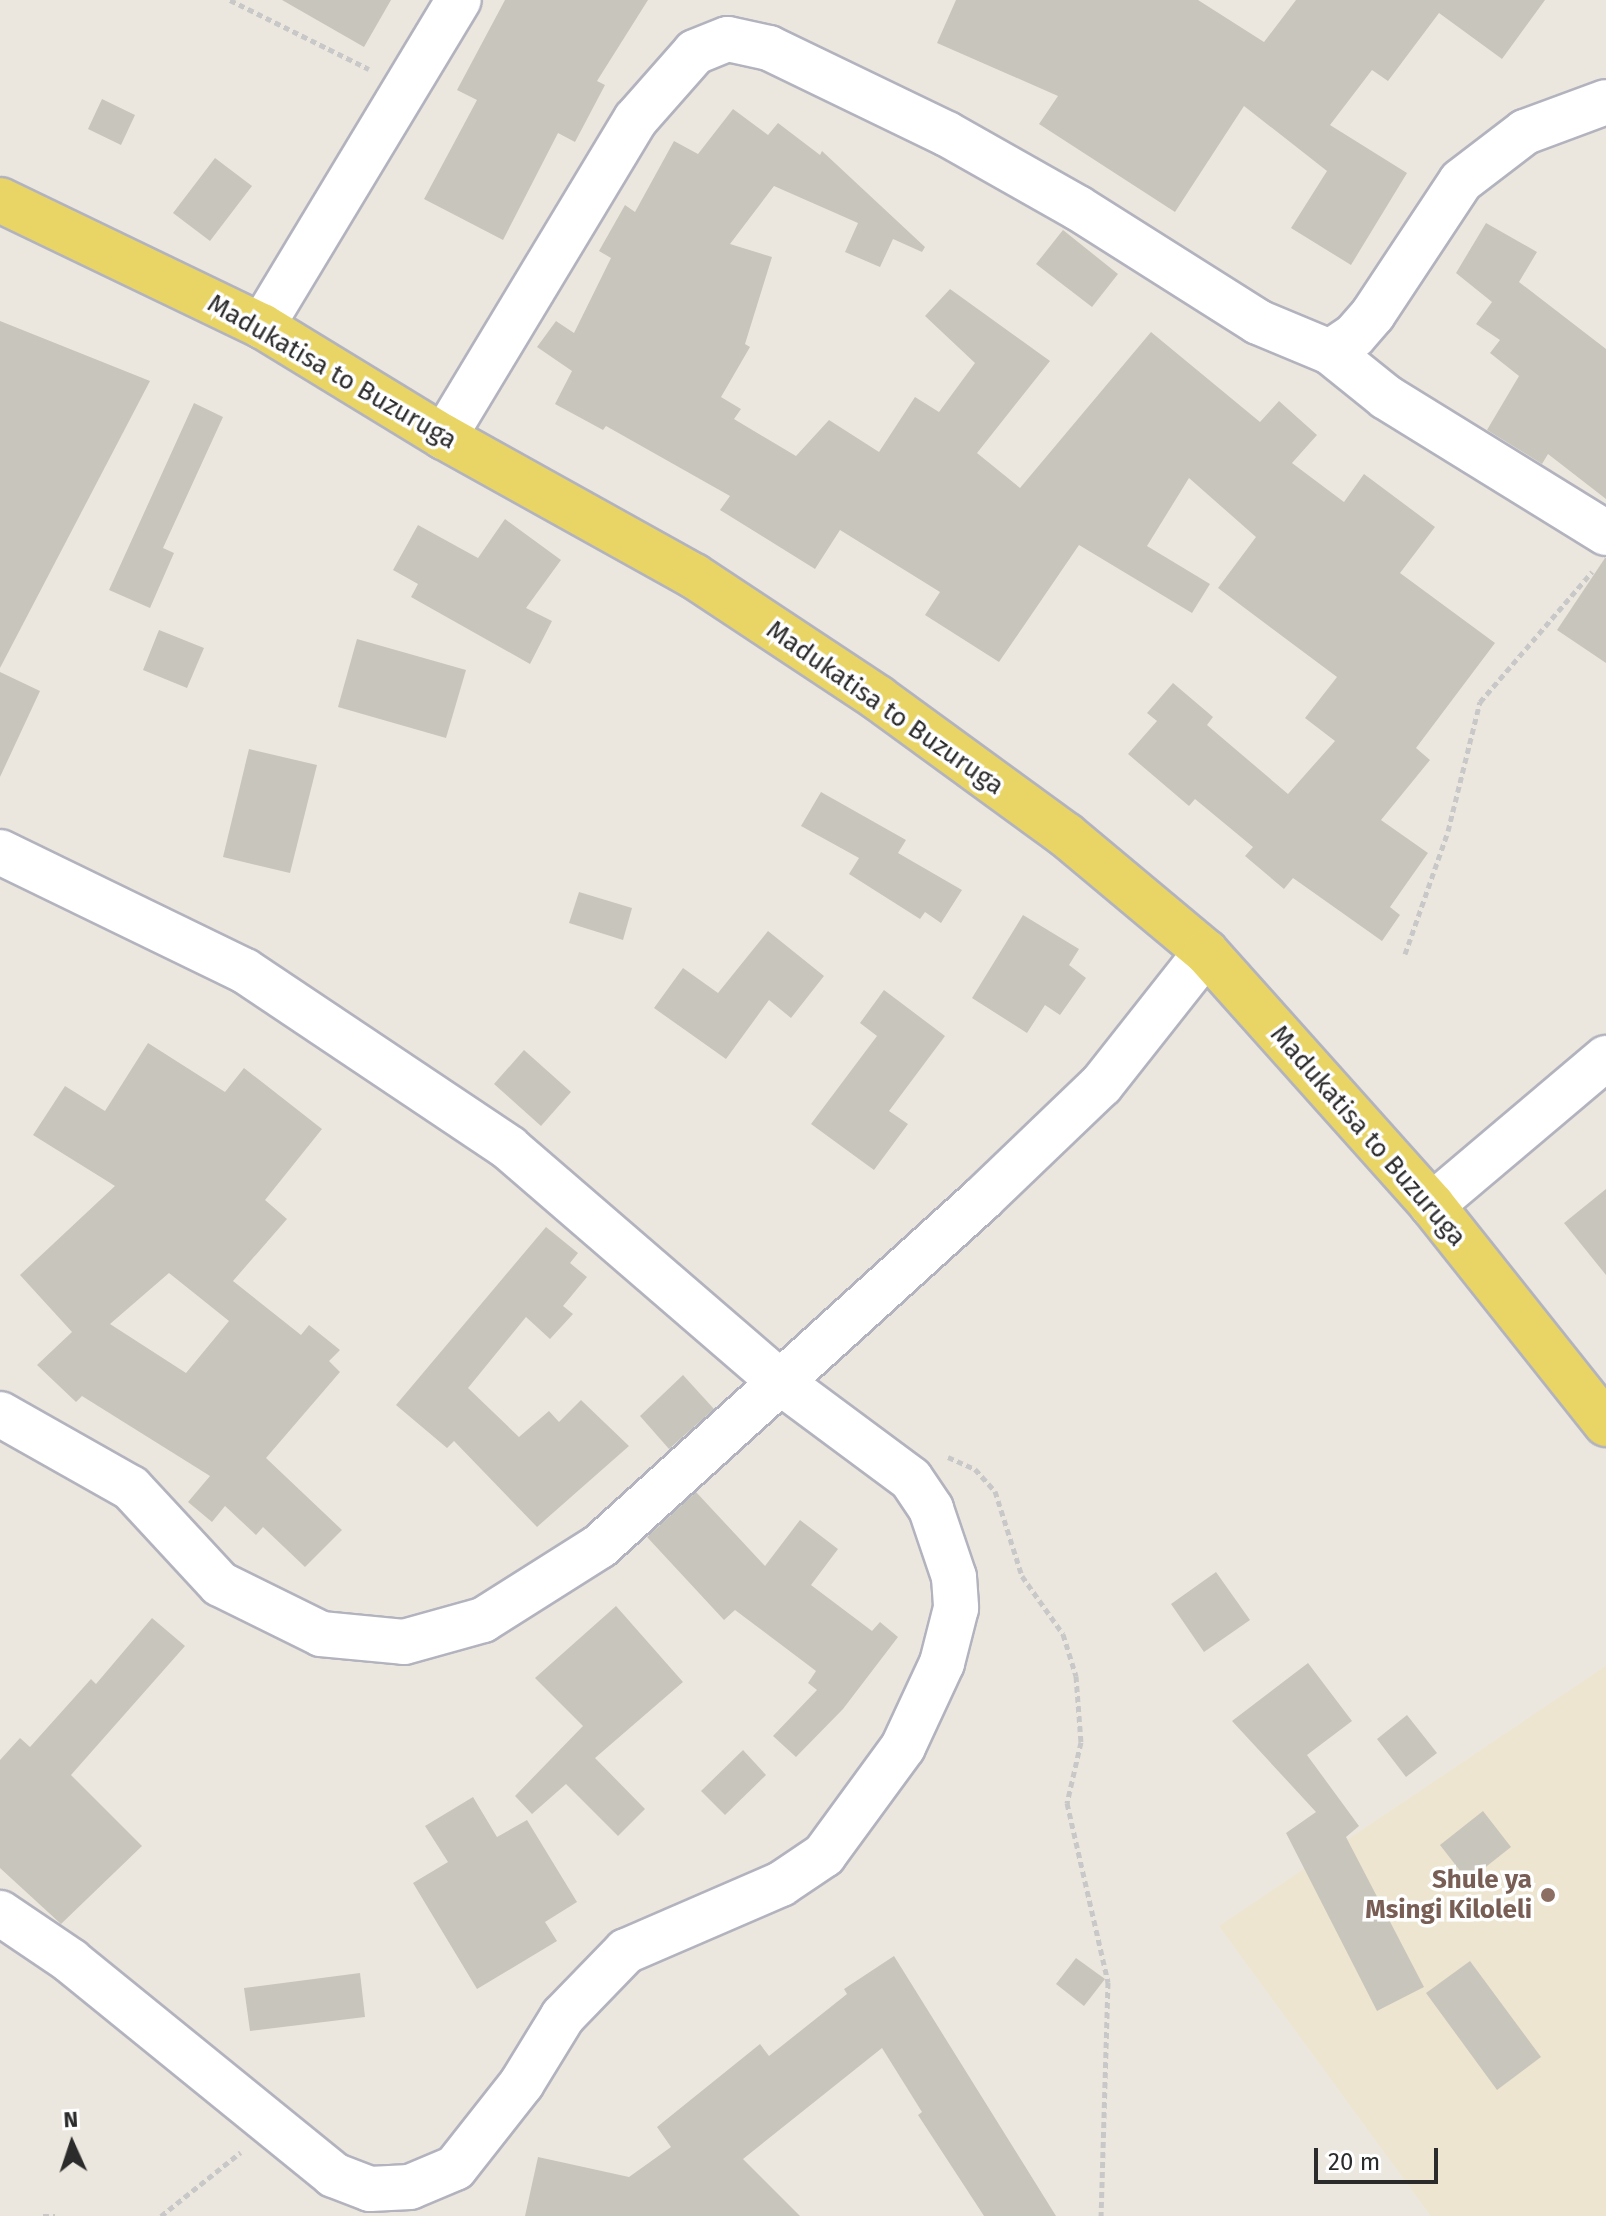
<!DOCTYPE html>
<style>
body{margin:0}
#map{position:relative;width:1606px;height:2216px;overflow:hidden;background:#ece7de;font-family:"Fira Sans",sans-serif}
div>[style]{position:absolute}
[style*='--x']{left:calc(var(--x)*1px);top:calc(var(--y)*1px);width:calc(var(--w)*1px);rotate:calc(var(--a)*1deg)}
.education>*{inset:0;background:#ede5cf}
.building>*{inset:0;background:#c8c5bd}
.path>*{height:5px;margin-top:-2.5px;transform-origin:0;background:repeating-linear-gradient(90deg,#c8c8c8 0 6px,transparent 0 10px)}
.roads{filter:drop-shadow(2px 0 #b2b3be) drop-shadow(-2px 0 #b2b3be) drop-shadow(0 2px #b2b3be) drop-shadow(0 -2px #b2b3be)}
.minor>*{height:44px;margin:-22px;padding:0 22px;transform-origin:22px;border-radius:22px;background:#fff}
.major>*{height:44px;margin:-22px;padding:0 22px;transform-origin:22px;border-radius:22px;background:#e9d566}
.dots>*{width:22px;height:22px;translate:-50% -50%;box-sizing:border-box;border:4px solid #fff;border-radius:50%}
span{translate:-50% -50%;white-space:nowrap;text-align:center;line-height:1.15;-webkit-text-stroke:7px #fff;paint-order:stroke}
.street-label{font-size:26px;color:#2b2b2b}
.education-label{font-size:26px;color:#785e54;font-weight:700}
.right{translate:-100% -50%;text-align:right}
.north{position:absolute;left:32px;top:2104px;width:80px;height:80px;-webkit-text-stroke:6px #fff;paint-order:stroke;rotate:357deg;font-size:22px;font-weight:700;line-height:32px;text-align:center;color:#2b2b2b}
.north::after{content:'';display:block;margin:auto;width:28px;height:36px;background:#2b2b2b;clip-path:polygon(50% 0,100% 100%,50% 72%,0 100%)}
.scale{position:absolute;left:1314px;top:2148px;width:124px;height:36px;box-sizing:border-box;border:4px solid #2b2b2b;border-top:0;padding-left:10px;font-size:24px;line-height:28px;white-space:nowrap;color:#2b2b2b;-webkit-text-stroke:6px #fff;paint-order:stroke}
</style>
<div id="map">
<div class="education">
<i style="clip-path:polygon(1606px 1666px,1606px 2216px,1431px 2216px,1219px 1926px)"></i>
</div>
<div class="building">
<i style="clip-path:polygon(282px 0,391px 0,364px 47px)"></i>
<i style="clip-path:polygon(505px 0,648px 0,597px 81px,605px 85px,575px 142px,558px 133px,503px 240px,424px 199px,477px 100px,457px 90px)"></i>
<i style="clip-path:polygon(956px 0,1198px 0,1264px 42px,1296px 0,1545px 0,1502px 59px,1439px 13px,1388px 81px,1372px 70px,1330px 125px,1407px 173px,1351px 265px,1291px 228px,1327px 171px,1244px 106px,1175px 212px,1039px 124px,1058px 96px,937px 43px)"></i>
<i style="clip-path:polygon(102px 99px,135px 115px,121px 145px,88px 129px)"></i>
<i style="clip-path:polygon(733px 109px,768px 135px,778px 123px,820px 155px,822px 151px,925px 247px,922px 252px,893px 239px,880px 267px,845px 252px,858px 223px,774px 186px,730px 244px,772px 257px,745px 344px,750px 347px,721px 397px,741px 409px,734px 419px,796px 456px,829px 420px,879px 452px,915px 397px,939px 412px,975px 363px,925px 316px,950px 289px,1050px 361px,977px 453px,1020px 488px,1151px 332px,1260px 422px,1279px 401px,1317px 435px,1292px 463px,1344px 502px,1364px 474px,1435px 527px,1400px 573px,1495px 643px,1416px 748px,1430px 760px,1381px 820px,1428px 853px,1390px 907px,1400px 915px,1382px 941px,1293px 878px,1284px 889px,1245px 856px,1253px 847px,1195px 799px,1189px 806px,1128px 754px,1157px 721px,1147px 713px,1173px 683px,1213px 717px,1207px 725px,1288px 794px,1335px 741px,1305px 718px,1337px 677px,1218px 588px,1256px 537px,1189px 478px,1147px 546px,1210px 584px,1192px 613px,1079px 545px,999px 662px,925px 615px,940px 592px,840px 530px,815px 569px,720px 510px,730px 496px,606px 426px,603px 430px,555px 404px,572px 371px,537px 347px,556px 321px,574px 333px,611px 258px,599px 251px,625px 205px,635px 212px,674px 141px,698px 154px)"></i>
<i style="clip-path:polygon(215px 158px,252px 186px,210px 241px,173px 213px)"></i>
<i style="clip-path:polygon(1486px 223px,1537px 252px,1519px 282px,1606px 349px,1606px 499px,1548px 454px,1542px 464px,1487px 430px,1519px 376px,1490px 353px,1500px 340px,1476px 324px,1492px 302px,1456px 273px)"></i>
<i style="clip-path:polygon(1063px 230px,1118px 274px,1092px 307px,1036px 264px)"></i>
<i style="clip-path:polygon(0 321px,150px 381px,0 668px)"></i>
<i style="clip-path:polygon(194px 403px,223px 417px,163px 548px,174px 553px,150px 608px,109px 590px)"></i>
<i style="clip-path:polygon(505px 519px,561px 560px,526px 608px,552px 621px,530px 664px,411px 597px,418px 584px,393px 570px,418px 525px,478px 558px)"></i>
<i style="clip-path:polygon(1605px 558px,1606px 558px,1606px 663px,1557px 630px)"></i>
<i style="clip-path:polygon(159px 630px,204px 648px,187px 688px,143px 670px)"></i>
<i style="clip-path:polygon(357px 639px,466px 670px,446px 738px,338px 707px)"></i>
<i style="clip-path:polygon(0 672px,40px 691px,0 777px)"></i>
<i style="clip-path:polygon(249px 749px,317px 765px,290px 873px,223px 857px)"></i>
<i style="clip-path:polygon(821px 792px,906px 840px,898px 853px,962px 890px,941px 923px,925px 912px,920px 919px,849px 874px,859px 858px,801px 826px)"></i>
<i style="clip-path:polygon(579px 892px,632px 908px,623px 940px,569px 923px)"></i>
<i style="clip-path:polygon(1023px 915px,1079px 949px,1069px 965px,1086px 978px,1060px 1015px,1045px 1005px,1027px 1033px,972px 998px)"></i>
<i style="clip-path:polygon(768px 931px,824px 976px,791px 1018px,769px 1000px,726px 1059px,654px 1008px,683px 968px,718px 993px)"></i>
<i style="clip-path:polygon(884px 990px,945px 1036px,889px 1111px,908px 1124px,874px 1170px,811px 1124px,877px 1036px,860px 1023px)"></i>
<i style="clip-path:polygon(evenodd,148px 1043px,225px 1092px,244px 1068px,322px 1129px,265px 1200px,287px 1219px,233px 1281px,301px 1335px,309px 1325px,340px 1350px,329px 1361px,340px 1372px,266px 1458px,342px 1530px,305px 1567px,263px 1527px,256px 1535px,225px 1506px,212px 1522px,188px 1502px,210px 1476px,82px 1396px,76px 1402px,37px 1365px,72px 1332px,20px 1275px,115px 1186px,33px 1135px,65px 1086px,105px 1111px,148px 1043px,169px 1273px,229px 1321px,186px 1373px,110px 1324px,169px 1273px)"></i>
<i style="clip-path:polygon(524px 1050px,571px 1092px,541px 1126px,494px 1084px)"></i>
<i style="clip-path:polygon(1606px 1189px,1606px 1275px,1564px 1223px)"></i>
<i style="clip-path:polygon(546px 1227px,578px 1253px,570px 1263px,587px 1277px,563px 1306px,573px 1314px,550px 1339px,526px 1317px,468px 1388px,519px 1437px,549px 1411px,559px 1422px,581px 1400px,629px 1446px,537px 1527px,454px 1441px,447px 1448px,396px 1405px)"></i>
<i style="clip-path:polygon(683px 1375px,714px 1409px,669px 1449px,640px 1416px)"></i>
<i style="clip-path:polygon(696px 1492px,765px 1566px,800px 1520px,838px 1549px,811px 1585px,872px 1631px,880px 1622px,898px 1637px,843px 1709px,796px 1757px,773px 1736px,817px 1690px,808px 1683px,816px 1671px,735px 1610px,724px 1620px,647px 1537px)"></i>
<i style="clip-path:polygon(1216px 1572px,1250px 1620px,1204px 1652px,1171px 1604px)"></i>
<i style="clip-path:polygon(616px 1606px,683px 1682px,595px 1758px,645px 1809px,618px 1836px,566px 1784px,532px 1814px,515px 1796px,583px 1726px,535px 1678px)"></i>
<i style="clip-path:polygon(152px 1618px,185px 1646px,71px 1775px,142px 1846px,61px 1924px,0 1868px,0 1760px,20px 1738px,30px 1747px,91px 1679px,96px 1684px)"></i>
<i style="clip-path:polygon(1308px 1663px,1352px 1721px,1307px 1755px,1359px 1826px,1346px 1837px,1424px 1987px,1377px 2011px,1286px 1833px,1316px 1812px,1232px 1721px)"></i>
<i style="clip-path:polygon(1407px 1715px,1437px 1753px,1406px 1777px,1377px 1739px)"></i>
<i style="clip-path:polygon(743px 1750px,766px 1775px,725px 1815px,701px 1791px)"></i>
<i style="clip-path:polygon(473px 1797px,497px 1837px,527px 1820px,577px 1902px,545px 1922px,557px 1941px,477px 1989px,413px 1883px,448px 1862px,425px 1826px)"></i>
<i style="clip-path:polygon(1483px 1811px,1511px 1847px,1468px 1881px,1440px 1845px)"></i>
<i style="clip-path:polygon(894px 1956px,1056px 2216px,984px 2216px,918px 2115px,922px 2112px,882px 2048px,743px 2159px,800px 2216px,525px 2216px,538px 2157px,629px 2177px,671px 2147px,657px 2127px,760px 2044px,769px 2056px,847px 1994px,844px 1989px)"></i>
<i style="clip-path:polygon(1076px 1958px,1105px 1979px,1084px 2006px,1056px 1984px)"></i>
<i style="clip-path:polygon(1470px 1961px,1541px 2057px,1497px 2090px,1426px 1993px)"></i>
<i style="clip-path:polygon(360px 1973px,365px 2017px,250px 2031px,244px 1988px)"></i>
</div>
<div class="path">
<i style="--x:230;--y:0;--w:155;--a:26.4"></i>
<i style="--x:1405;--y:954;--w:130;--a:-70.7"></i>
<i style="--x:1448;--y:831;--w:133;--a:-76.1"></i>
<i style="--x:1480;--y:702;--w:172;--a:-49.3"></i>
<i style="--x:948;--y:1457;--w:30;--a:24"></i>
<i style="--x:975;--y:1469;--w:30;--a:48"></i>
<i style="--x:995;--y:1491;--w:89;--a:72.4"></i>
<i style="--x:1022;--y:1576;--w:71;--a:54.7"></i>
<i style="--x:1063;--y:1634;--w:44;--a:72.8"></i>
<i style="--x:1076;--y:1676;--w:66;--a:85.7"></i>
<i style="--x:1081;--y:1742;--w:63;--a:102.9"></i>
<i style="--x:1067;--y:1803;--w:184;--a:77.1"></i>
<i style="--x:1108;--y:1982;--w:234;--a:91.7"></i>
<i style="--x:43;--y:2216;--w:12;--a:0"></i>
<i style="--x:161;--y:2216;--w:102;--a:-38.7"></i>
</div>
<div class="roads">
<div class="minor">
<i style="--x:262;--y:326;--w:381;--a:-58.9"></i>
<i style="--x:1330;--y:352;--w:72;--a:38.8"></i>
<i style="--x:1386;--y:397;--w:259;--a:31.7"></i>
<i style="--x:444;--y:437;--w:371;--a:-58.9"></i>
<i style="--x:636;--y:119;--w:89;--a:-48.6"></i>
<i style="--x:695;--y:52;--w:35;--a:-22"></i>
<i style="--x:728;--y:39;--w:42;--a:12.4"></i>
<i style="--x:769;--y:48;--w:198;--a:25.8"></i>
<i style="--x:947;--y:134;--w:150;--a:29.5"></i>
<i style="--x:1078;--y:208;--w:213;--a:32.3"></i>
<i style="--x:1258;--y:322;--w:78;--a:22.6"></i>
<i style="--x:1330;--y:352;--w:29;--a:-34"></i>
<i style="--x:1354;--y:336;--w:29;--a:-49"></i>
<i style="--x:1373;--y:314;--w:159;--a:-56.5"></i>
<i style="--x:1461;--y:181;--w:81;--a:-37.4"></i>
<i style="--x:1525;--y:132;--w:86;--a:-20.3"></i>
<i style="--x:0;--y:852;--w:272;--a:25.9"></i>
<i style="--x:245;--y:971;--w:318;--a:33.8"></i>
<i style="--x:509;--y:1148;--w:357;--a:40.8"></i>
<i style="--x:779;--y:1381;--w:164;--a:36.6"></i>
<i style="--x:911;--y:1479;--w:36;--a:56"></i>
<i style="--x:931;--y:1509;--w:72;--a:71.3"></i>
<i style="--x:954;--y:1577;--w:31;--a:86"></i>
<i style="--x:956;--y:1608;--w:57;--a:104.3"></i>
<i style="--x:942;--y:1663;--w:93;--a:114.9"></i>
<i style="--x:903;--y:1747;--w:134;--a:126.2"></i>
<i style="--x:824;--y:1855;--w:52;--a:146"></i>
<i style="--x:781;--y:1884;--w:169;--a:156.6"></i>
<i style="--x:626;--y:1951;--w:91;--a:134.1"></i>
<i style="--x:563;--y:2016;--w:79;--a:121.5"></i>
<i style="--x:522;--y:2083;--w:108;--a:128.2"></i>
<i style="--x:455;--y:2168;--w:49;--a:157.1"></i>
<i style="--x:410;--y:2187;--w:40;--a:177.1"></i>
<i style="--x:370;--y:2189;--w:39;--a:-159"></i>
<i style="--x:334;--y:2175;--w:339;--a:-140.9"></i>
<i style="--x:71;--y:1961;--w:86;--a:-145.9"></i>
<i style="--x:1432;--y:1205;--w:228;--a:-40.2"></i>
<i style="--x:0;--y:1414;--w:150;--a:29.5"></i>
<i style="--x:131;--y:1488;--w:131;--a:47.2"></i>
<i style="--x:220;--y:1584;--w:113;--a:26.3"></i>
<i style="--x:321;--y:1634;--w:83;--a:5.5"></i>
<i style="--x:404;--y:1642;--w:82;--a:-15.6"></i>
<i style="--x:483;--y:1620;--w:138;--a:-32.3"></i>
<i style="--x:600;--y:1546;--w:517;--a:-42.26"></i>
<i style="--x:983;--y:1198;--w:163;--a:-43.8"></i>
<i style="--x:1101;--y:1085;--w:169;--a:-51.7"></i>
</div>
<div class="major">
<i style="--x:0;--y:200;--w:291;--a:25.7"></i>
<i style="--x:262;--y:326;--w:213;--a:31.4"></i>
<i style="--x:444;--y:437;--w:286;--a:29.1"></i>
<i style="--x:694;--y:576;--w:221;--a:33.5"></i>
<i style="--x:878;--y:698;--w:233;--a:36.1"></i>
<i style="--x:1066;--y:835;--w:182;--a:39.9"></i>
<i style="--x:1206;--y:952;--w:339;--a:48.2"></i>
<i style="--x:1432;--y:1205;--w:280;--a:51.5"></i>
</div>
</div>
<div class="dots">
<i style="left:1548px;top:1895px;background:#8d6e63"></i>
</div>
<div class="street-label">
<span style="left:332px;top:372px;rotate:30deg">Madukatisa to Buzuruga</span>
<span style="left:885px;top:708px;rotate:35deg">Madukatisa to Buzuruga</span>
<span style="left:1368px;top:1136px;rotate:49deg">Madukatisa to Buzuruga</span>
</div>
<div class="education-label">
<span class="right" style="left:1532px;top:1895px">Shule ya<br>Msingi Kiloleli</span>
</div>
<div class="north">N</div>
<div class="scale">20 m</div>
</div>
